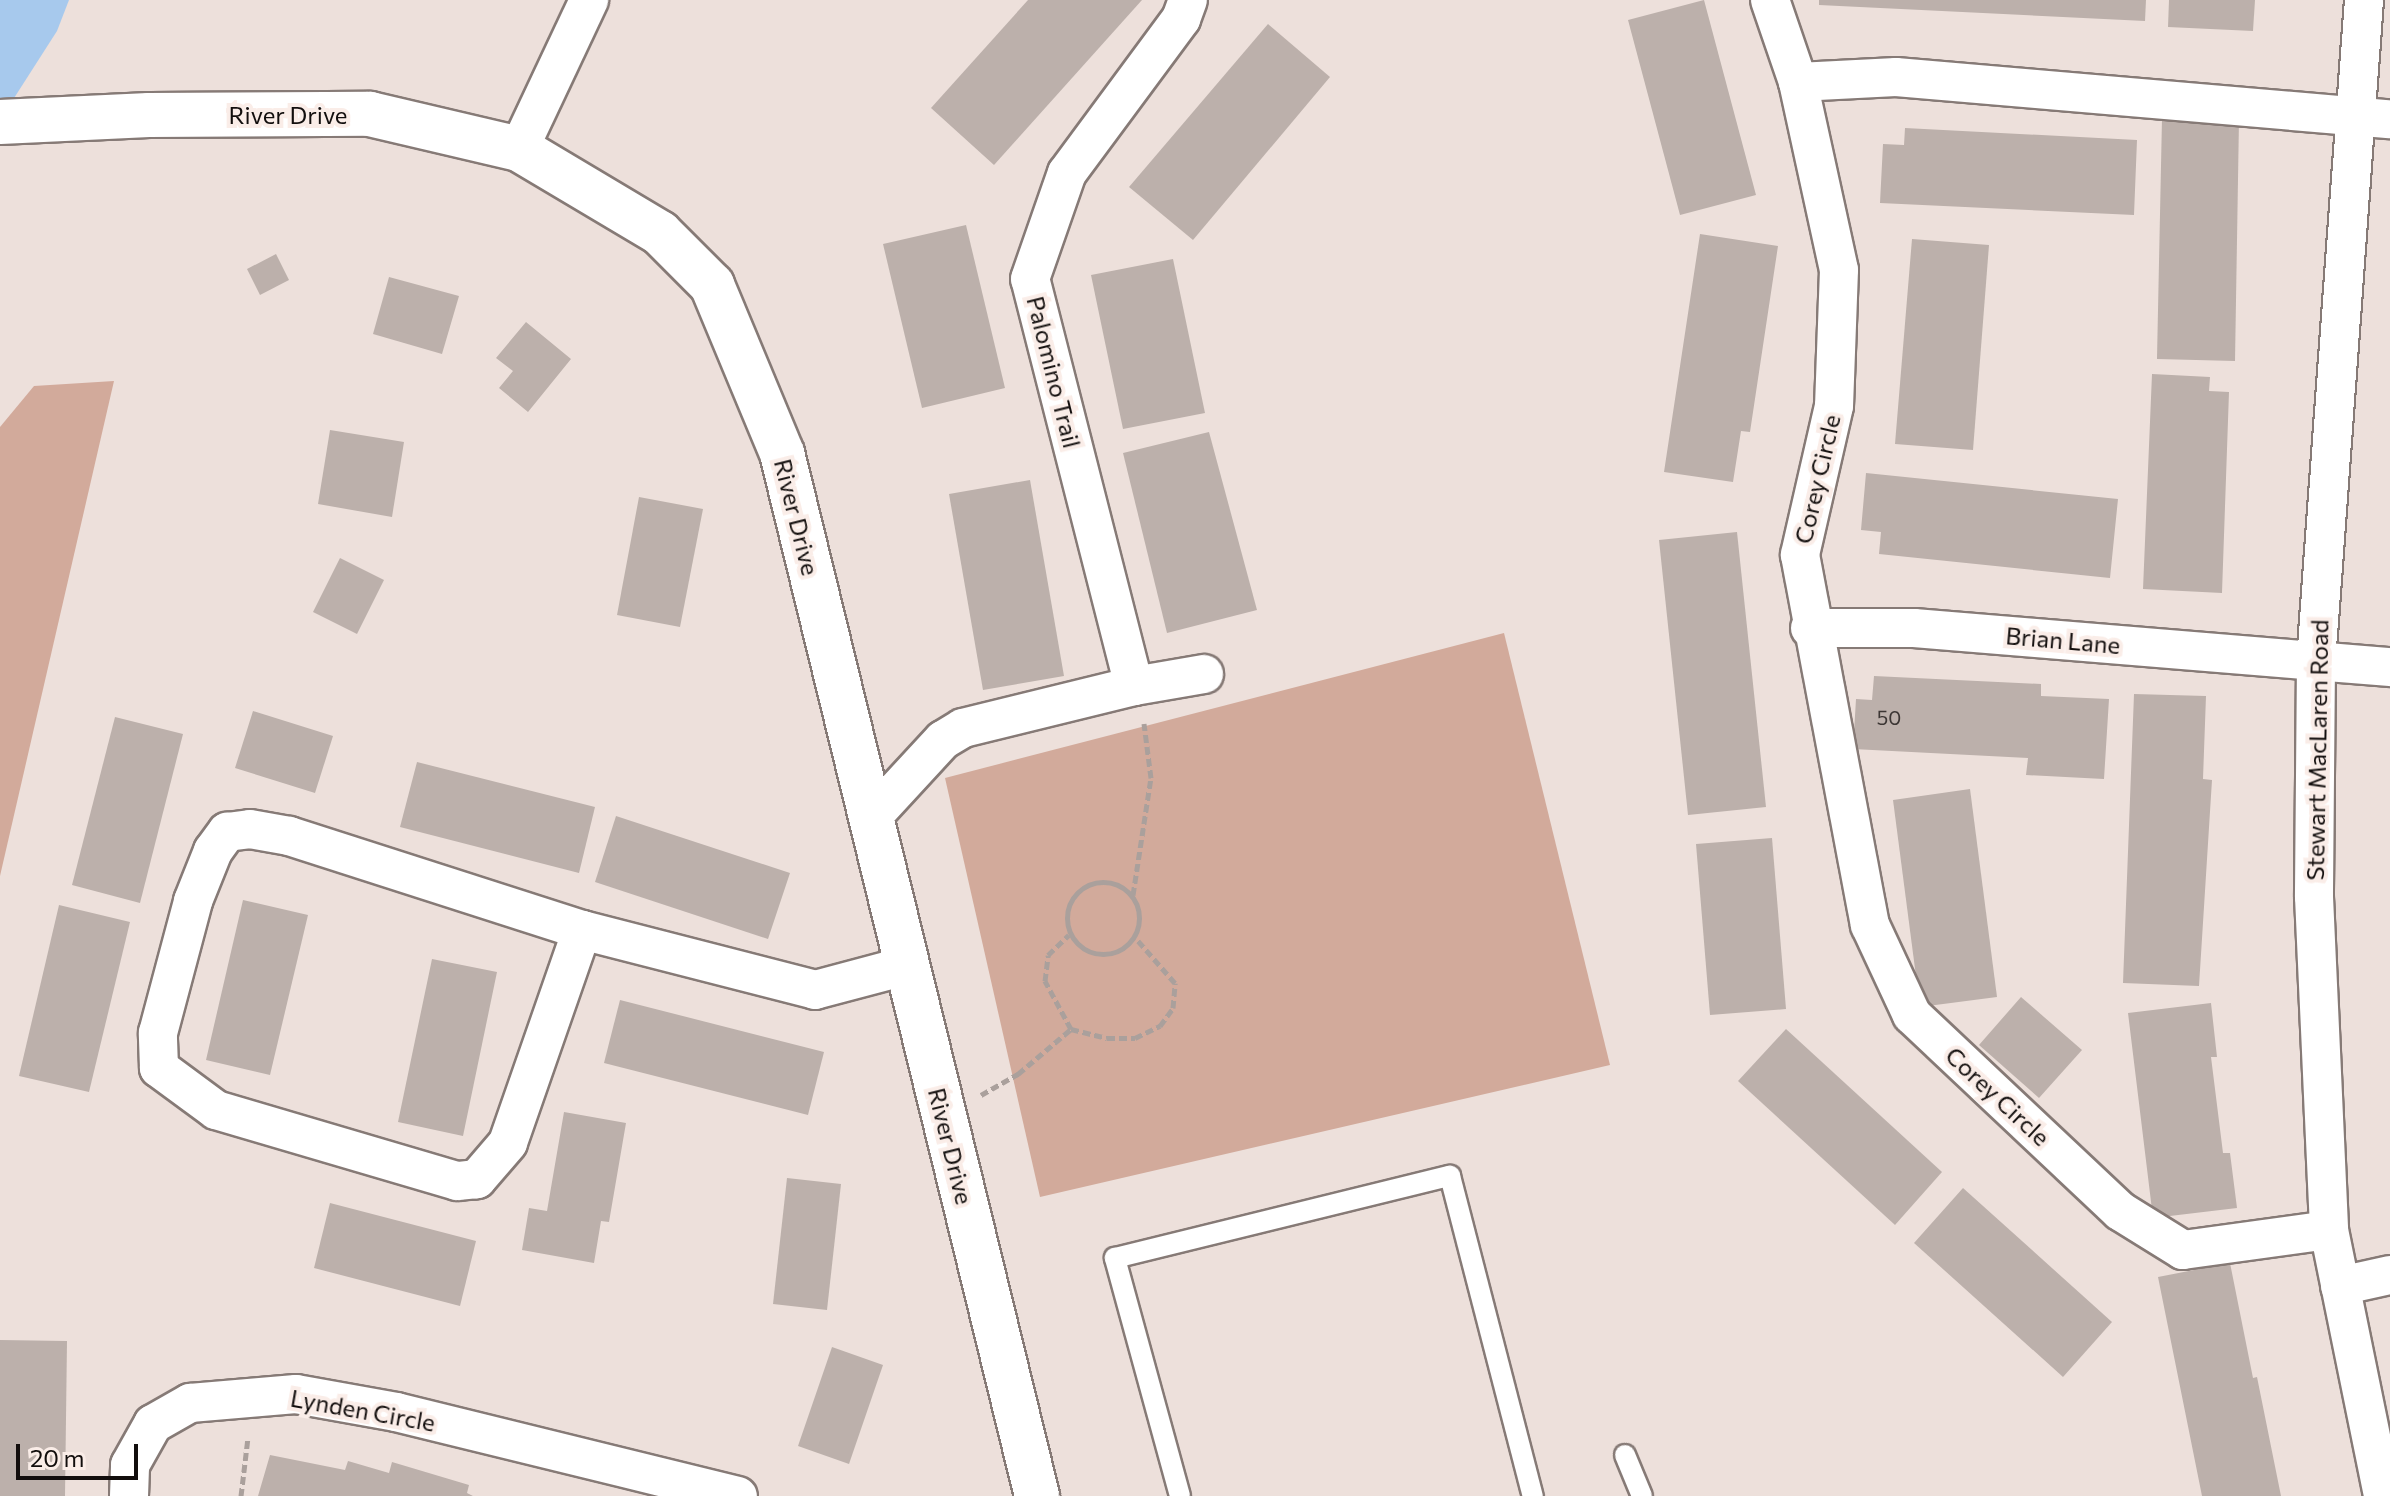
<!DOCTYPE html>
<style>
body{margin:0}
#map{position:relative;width:2390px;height:1496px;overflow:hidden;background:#ede0db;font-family:Commissioner,sans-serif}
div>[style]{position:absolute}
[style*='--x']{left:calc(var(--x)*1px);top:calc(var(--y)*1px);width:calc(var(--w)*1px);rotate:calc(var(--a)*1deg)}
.green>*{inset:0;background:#d2aa9b}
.water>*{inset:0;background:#a7c9ed}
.building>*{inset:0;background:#bcb0ab}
.path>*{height:5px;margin-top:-2.5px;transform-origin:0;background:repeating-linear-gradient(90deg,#aaa09c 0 8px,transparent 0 12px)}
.path>.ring{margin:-2.5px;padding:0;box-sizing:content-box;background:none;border:5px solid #aaa09c;border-radius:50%}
.roads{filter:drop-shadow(2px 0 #867a76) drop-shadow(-2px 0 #867a76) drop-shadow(0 2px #867a76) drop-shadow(0 -2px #867a76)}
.lane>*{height:20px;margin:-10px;padding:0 10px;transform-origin:10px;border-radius:10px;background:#fff}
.street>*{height:38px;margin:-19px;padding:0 19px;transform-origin:19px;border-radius:19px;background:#fff}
.secondary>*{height:44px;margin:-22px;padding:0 22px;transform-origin:22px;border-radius:22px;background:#fff}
span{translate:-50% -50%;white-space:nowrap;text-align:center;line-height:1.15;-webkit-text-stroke:8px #faede8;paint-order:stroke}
.number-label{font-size:20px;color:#3c3634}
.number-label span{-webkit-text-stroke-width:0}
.street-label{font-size:24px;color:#120e0d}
.scale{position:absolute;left:16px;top:1444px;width:122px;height:36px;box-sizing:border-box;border:4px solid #120e0d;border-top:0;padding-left:10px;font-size:24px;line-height:28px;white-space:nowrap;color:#120e0d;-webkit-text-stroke:6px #faede8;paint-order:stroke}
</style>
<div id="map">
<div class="green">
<i style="clip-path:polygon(114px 381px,0 876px,0 427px,34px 386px)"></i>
<i style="clip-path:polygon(1504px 633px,1610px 1065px,1040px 1197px,945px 778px)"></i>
</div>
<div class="water">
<i style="clip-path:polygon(0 0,69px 0,57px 31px,0 120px)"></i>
</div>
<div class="building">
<i style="clip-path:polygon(1028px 0,1142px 0,994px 165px,931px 108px)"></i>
<i style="clip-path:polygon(1704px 0,1756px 195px,1680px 215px,1628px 20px)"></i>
<i style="clip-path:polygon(1819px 0,2146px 0,2145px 21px,1819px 5px)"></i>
<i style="clip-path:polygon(2169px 0,2255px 0,2253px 31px,2168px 27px)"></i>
<i style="clip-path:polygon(1268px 24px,1330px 77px,1193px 240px,1129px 187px)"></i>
<i style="clip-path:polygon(2162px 118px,2239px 119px,2235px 361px,2157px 359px)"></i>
<i style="clip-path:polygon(1905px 128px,2137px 140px,2134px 215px,1880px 203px,1883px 144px,1904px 145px)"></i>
<i style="clip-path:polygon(966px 225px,1005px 388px,922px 408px,883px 244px)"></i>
<i style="clip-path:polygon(1700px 234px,1778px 246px,1750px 432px,1741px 431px,1733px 482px,1664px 472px)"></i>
<i style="clip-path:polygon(1912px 239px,1989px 245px,1973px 450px,1895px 444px)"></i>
<i style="clip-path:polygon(276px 254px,289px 280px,260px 295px,247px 269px)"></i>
<i style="clip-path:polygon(1173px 259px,1205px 413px,1123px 429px,1091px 275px)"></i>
<i style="clip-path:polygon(389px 277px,459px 296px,442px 354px,373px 334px)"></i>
<i style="clip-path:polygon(526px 322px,571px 359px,528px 412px,499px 388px,513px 371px,496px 358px)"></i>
<i style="clip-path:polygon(2152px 374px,2210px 377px,2209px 391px,2229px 392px,2222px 593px,2143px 589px)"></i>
<i style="clip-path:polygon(330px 430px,404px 442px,392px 517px,318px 504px)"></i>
<i style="clip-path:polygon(1209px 432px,1257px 610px,1167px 633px,1123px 453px)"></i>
<i style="clip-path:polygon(1866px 473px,2118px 499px,2110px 578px,1879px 554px,1881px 532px,1861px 530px)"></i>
<i style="clip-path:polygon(1030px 480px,1064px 676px,983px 690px,949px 494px)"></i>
<i style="clip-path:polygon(639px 497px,703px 509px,680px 627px,617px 615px)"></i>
<i style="clip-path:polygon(1737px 532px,1766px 807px,1688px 815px,1659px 540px)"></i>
<i style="clip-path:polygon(340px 558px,384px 580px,357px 634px,313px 612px)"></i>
<i style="clip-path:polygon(1874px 676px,2041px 684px,2041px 696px,2109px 699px,2104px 779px,2026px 775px,2028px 758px,1853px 749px,1856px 699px,1872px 700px)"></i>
<i style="clip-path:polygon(2134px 694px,2206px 696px,2203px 779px,2212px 780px,2199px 986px,2123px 983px)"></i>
<i style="clip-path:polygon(253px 711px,333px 736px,315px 793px,235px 768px)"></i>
<i style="clip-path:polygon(115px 717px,183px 734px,140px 903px,72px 885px)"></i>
<i style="clip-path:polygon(417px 762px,595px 807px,579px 873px,400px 827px)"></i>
<i style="clip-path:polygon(1970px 789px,1997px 997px,1920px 1007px,1893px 800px)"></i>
<i style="clip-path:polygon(616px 816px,790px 873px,768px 939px,595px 882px)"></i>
<i style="clip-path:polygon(1772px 838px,1786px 1009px,1710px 1015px,1696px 844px)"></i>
<i style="clip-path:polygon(243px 900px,308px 915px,270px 1075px,206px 1060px)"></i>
<i style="clip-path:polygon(59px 905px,130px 922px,89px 1092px,19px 1076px)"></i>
<i style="clip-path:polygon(432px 959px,497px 972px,463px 1136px,398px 1122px)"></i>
<i style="clip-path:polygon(2021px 997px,2082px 1050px,2039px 1098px,1979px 1045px)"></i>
<i style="clip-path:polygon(620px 1000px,824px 1052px,808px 1115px,604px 1063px)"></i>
<i style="clip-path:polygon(2211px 1003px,2217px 1057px,2211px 1057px,2223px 1153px,2230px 1153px,2237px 1208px,2153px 1218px,2128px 1013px)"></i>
<i style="clip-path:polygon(1786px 1029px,1942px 1172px,1895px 1225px,1738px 1081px)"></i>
<i style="clip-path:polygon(564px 1112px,626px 1123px,609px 1222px,601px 1221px,594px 1263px,522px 1250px,529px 1208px,547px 1211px)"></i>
<i style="clip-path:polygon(787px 1178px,841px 1184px,827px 1310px,773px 1304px)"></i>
<i style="clip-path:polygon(1963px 1188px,2112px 1322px,2063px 1377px,1914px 1243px)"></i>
<i style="clip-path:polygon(330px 1203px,476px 1241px,460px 1306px,314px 1268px)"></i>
<i style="clip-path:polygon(2230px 1263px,2253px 1378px,2257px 1377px,2281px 1496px,2202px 1496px,2158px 1277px)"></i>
<i style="clip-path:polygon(0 1340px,67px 1341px,65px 1496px,0 1496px)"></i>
<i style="clip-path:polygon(832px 1347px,883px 1365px,849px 1464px,798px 1446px)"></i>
<i style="clip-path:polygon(270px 1455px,345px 1470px,348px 1461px,389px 1473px,392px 1462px,469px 1485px,467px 1493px,473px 1496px,258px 1496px)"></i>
</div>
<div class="path">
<i class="ring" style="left:1067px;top:882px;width:67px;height:67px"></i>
<i style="--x:1133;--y:895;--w:118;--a:-81.3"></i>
<i style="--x:1151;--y:778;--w:55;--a:-97.3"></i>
<i style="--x:1071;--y:1029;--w:37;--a:14"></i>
<i style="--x:1107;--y:1038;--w:28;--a:0"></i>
<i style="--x:1135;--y:1038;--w:28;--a:-26"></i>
<i style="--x:1160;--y:1026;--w:22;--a:-54"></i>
<i style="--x:1173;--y:1008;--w:25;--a:-85"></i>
<i style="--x:1175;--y:983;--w:62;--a:-131.1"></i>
<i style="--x:981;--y:1095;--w:43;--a:-29.6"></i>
<i style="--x:1018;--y:1074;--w:70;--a:-40.3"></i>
<i style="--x:1071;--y:1029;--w:55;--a:-118.4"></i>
<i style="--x:1045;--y:981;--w:26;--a:-83"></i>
<i style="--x:1048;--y:955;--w:29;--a:-44"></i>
<i style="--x:241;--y:1496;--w:59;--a:-83.2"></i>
</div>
<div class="roads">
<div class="lane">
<i style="--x:1625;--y:1455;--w:44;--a:67.5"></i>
<i style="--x:1180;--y:1496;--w:247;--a:-105.3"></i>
<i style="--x:1115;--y:1258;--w:345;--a:-13.8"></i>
<i style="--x:1450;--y:1176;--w:331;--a:75.5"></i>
</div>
<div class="street">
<i style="--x:1770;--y:0;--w:87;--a:71.1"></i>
<i style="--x:1798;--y:82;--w:192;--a:77.7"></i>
<i style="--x:1839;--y:270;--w:136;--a:92.1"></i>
<i style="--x:1834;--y:406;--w:153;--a:102.9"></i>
<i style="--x:1800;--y:555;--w:377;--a:79.3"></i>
<i style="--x:1870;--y:925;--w:99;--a:65"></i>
<i style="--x:1912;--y:1015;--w:286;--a:43.3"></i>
<i style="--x:2120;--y:1211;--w:74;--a:31.8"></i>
<i style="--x:2183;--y:1250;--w:147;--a:-7.8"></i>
<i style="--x:2364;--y:0;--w:664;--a:94.15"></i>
<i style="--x:2316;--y:662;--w:235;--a:90.5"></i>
<i style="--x:2314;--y:897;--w:333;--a:87.4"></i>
<i style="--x:2329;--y:1230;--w:271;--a:78.5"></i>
<i style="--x:1798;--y:82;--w:98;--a:-2.9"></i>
<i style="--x:1896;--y:77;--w:496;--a:4.9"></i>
<i style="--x:519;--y:149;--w:165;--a:-64.8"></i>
<i style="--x:1810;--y:628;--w:104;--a:0"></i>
<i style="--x:1914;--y:628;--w:478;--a:4.7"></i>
<i style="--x:1134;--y:686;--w:71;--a:-9.7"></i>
<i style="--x:870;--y:819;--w:108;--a:-47.3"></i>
<i style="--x:943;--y:740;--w:23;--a:-31"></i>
<i style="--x:963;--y:728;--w:176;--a:-13.8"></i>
<i style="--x:1134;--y:686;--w:420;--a:-104.3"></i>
<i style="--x:1030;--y:279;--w:112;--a:-70.8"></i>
<i style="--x:1067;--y:173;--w:192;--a:-53.5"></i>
<i style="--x:1181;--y:19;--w:20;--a:-70"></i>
<i style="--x:582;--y:930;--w:225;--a:109.2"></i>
<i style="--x:508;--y:1143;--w:48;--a:130.7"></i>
<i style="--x:477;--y:1179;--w:20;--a:174"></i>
<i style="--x:457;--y:1181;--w:251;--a:-163.6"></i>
<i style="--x:216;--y:1110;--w:71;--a:-143.6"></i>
<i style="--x:159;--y:1068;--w:35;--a:-92"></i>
<i style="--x:158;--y:1033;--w:137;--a:-75.1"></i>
<i style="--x:193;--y:901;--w:54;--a:-68.2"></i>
<i style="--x:213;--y:851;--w:24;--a:-54"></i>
<i style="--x:227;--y:832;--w:23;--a:-7"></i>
<i style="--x:250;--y:829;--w:40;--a:10"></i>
<i style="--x:289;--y:836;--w:308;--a:17.8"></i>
<i style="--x:582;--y:930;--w:241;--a:14.4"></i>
<i style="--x:815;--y:990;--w:93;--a:-14.9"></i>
<i style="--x:2340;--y:1286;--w:51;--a:-12.4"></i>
<i style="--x:129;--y:1496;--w:31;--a:-88"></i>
<i style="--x:130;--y:1465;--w:47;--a:-60.7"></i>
<i style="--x:153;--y:1424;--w:43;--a:-29.6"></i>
<i style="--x:190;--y:1403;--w:106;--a:-4.9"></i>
<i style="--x:296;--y:1394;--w:102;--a:10.2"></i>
<i style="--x:396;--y:1412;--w:352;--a:13.8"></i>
</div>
<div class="secondary">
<i style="--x:0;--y:122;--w:149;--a:-2.7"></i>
<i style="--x:149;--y:115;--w:221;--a:-0.3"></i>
<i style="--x:370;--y:114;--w:153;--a:13.2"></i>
<i style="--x:519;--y:149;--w:164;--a:30.8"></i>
<i style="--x:660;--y:233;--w:74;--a:45"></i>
<i style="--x:712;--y:285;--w:182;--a:67.4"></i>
<i style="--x:782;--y:453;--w:1074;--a:76.26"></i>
</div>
</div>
<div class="number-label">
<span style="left:1889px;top:717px">50</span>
</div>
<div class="street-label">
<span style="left:288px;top:115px">River Drive</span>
<span style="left:1054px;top:372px;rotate:76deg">Palomino Trail</span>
<span style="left:1817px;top:479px;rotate:-77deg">Corey Circle</span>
<span style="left:797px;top:517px;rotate:76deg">River Drive</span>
<span style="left:2063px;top:640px;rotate:5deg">Brian Lane</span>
<span style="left:2317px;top:750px;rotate:-89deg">Stewart MacLaren Road</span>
<span style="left:1998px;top:1096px;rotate:43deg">Corey Circle</span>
<span style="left:951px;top:1146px;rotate:76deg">River Drive</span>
<span style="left:363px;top:1410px;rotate:10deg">Lynden Circle</span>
</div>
<div class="scale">20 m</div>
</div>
